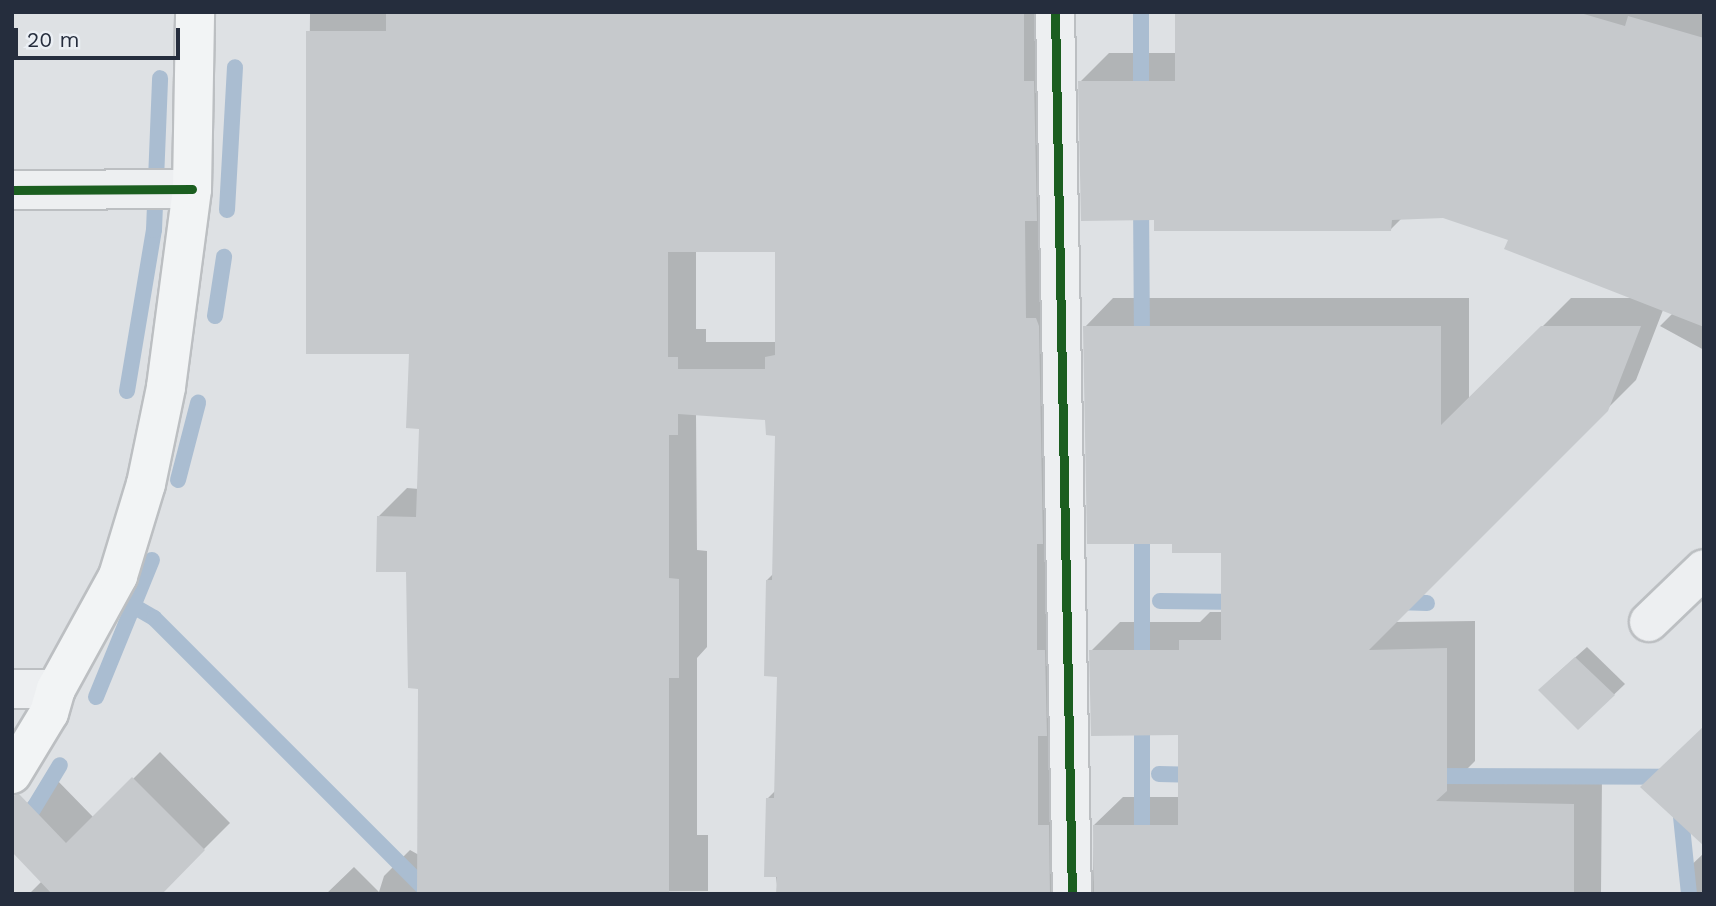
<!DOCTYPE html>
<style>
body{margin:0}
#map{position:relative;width:1716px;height:906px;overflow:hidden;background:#dee1e4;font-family:"Work Sans",sans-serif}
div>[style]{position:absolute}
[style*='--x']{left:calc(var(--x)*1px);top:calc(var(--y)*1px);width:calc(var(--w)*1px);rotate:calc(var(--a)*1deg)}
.shadow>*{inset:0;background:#0003}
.stream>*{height:16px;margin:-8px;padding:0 8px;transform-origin:8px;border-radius:8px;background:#aabdd1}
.building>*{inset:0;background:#c6c9cc}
.roads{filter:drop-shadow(2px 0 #bcbfc2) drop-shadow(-2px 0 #bcbfc2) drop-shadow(0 2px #bcbfc2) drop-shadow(0 -2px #bcbfc2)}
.minor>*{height:38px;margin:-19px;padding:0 19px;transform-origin:19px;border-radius:19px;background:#edeff1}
.major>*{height:38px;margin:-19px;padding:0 19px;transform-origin:19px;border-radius:19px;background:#f2f4f5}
.cycleway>*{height:9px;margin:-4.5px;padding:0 4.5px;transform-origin:4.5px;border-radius:4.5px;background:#1b5e20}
span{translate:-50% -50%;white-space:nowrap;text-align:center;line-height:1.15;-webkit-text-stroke:5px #ebeff4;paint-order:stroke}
.frame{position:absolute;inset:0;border:14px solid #252d3d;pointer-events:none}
.scale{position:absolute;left:14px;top:28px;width:166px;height:32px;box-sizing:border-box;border:4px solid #252d3d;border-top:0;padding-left:9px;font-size:21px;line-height:24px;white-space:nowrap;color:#252d3d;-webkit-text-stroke:5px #ebeff4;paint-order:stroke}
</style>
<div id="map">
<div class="shadow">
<i style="clip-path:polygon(evenodd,310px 12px,1052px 12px,1081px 876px,1093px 883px,1094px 825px,1123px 797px,1180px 797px,1180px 733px,1091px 651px,1120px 622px,1200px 622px,1210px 612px,1223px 612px,1223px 551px,1174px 542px,1085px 327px,1113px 298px,1469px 298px,1469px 400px,1571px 298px,1634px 298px,1511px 239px,1443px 216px,1402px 218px,1391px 229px,1155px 219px,1080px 82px,1109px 53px,1177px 53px,1177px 12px,1704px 12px,1704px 350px,1660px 326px,1673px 313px,1663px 310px,1636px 380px,1394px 622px,1475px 621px,1475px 761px,1463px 773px,1602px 776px,1601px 894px,778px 894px,767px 799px,776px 790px,778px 675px,767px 580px,774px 573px,777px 434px,767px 419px,696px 413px,697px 550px,707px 551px,707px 647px,697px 658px,697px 835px,708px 835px,708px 891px,326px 894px,354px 867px,379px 892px,384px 876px,410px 850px,419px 855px,420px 687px,408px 571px,378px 517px,407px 488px,419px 489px,421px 427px,411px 352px,307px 352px,310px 12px,696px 250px,777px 250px,777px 342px,706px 342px,706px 329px,696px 329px,696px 250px)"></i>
<i style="clip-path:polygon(1587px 647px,1625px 684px,1579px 728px,1551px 679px)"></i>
<i style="clip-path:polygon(160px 752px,230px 823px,159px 894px,29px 894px,42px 881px,27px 803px,54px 777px,94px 818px)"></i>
<i style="clip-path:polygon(1704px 853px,1704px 894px,1684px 894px,1683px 873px)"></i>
</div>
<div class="stream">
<i style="--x:1141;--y:12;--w:89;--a:90"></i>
<i style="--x:1141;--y:200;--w:146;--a:89.6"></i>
<i style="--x:227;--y:210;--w:143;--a:-86.8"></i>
<i style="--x:215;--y:316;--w:60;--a:-81.3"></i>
<i style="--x:127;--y:391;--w:163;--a:-80.5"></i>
<i style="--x:154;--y:230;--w:152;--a:-87.7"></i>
<i style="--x:178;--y:480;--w:80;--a:-75.4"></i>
<i style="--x:1142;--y:522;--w:149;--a:90"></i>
<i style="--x:1160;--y:601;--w:83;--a:0.7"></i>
<i style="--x:1395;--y:602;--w:32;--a:2"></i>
<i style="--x:135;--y:607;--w:22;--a:30"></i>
<i style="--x:154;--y:618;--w:390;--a:45"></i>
<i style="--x:96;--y:697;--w:148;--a:-67.8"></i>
<i style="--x:1142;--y:715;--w:131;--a:90"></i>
<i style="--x:1159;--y:774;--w:41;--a:1.4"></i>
<i style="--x:1425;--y:776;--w:243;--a:0.2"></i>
<i style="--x:1680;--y:807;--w:87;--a:84.1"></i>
<i style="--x:23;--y:826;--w:71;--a:-58.8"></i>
</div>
<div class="building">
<i style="clip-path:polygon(evenodd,386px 12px,1024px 12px,1024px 81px,1034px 81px,1037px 221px,1025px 221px,1026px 318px,1036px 318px,1039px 326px,1043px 544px,1037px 544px,1037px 650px,1045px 650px,1047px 736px,1038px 736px,1038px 825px,1049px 825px,1050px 894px,776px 894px,777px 877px,764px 877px,766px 798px,774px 798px,777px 677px,764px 676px,766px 580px,772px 580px,775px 436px,766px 435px,765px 420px,678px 414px,678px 435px,669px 435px,669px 578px,679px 579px,679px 678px,669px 678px,669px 894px,417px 894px,418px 689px,408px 688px,406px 572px,376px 572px,377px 516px,416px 517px,419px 429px,406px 428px,409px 354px,306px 354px,306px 31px,386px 31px,386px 12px,668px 252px,775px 252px,775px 355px,765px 357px,765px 369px,678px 369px,678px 357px,668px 357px,668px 252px)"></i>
<i style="clip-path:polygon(1175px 12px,1577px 12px,1625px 26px,1628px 16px,1704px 38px,1704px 327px,1504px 249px,1508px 240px,1443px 218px,1392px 220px,1391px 231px,1154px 231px,1154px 220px,1081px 221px,1078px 81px,1175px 81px)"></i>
<i style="clip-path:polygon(1083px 326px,1441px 326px,1441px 425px,1541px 326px,1641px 326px,1608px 411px,1369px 650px,1447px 648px,1447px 791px,1436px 801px,1574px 804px,1574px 894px,1094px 894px,1093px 825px,1178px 825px,1178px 735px,1091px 736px,1089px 650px,1179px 650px,1179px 640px,1221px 640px,1221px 553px,1172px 553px,1172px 544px,1087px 544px)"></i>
<i style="clip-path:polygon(1575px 657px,1615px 695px,1578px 730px,1538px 690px)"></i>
<i style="clip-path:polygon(1704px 726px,1704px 846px,1640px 787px)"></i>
<i style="clip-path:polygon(132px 777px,205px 850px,162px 894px,52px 894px,12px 852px,12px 796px,19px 794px,66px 843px)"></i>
</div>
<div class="roads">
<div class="minor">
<i style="--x:1055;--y:12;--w:882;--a:88.9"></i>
<i style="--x:12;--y:190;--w:180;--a:-0.3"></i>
<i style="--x:1649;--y:622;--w:76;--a:-43.9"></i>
<i style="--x:12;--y:689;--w:44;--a:0"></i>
</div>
<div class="major">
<i style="--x:12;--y:774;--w:71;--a:-58.8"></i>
<i style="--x:49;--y:713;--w:25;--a:-74"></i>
<i style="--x:56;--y:689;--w:129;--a:-61.2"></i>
<i style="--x:118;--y:576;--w:96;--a:-73.1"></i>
<i style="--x:146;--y:484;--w:99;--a:-78.3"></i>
<i style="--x:166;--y:387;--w:200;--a:-82.5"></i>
<i style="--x:192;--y:189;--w:177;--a:-89"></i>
</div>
</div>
<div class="cycleway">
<i style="--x:1055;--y:12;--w:882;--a:88.9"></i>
<i style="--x:12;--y:190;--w:180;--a:-0.3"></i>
</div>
<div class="frame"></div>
<div class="scale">20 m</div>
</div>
